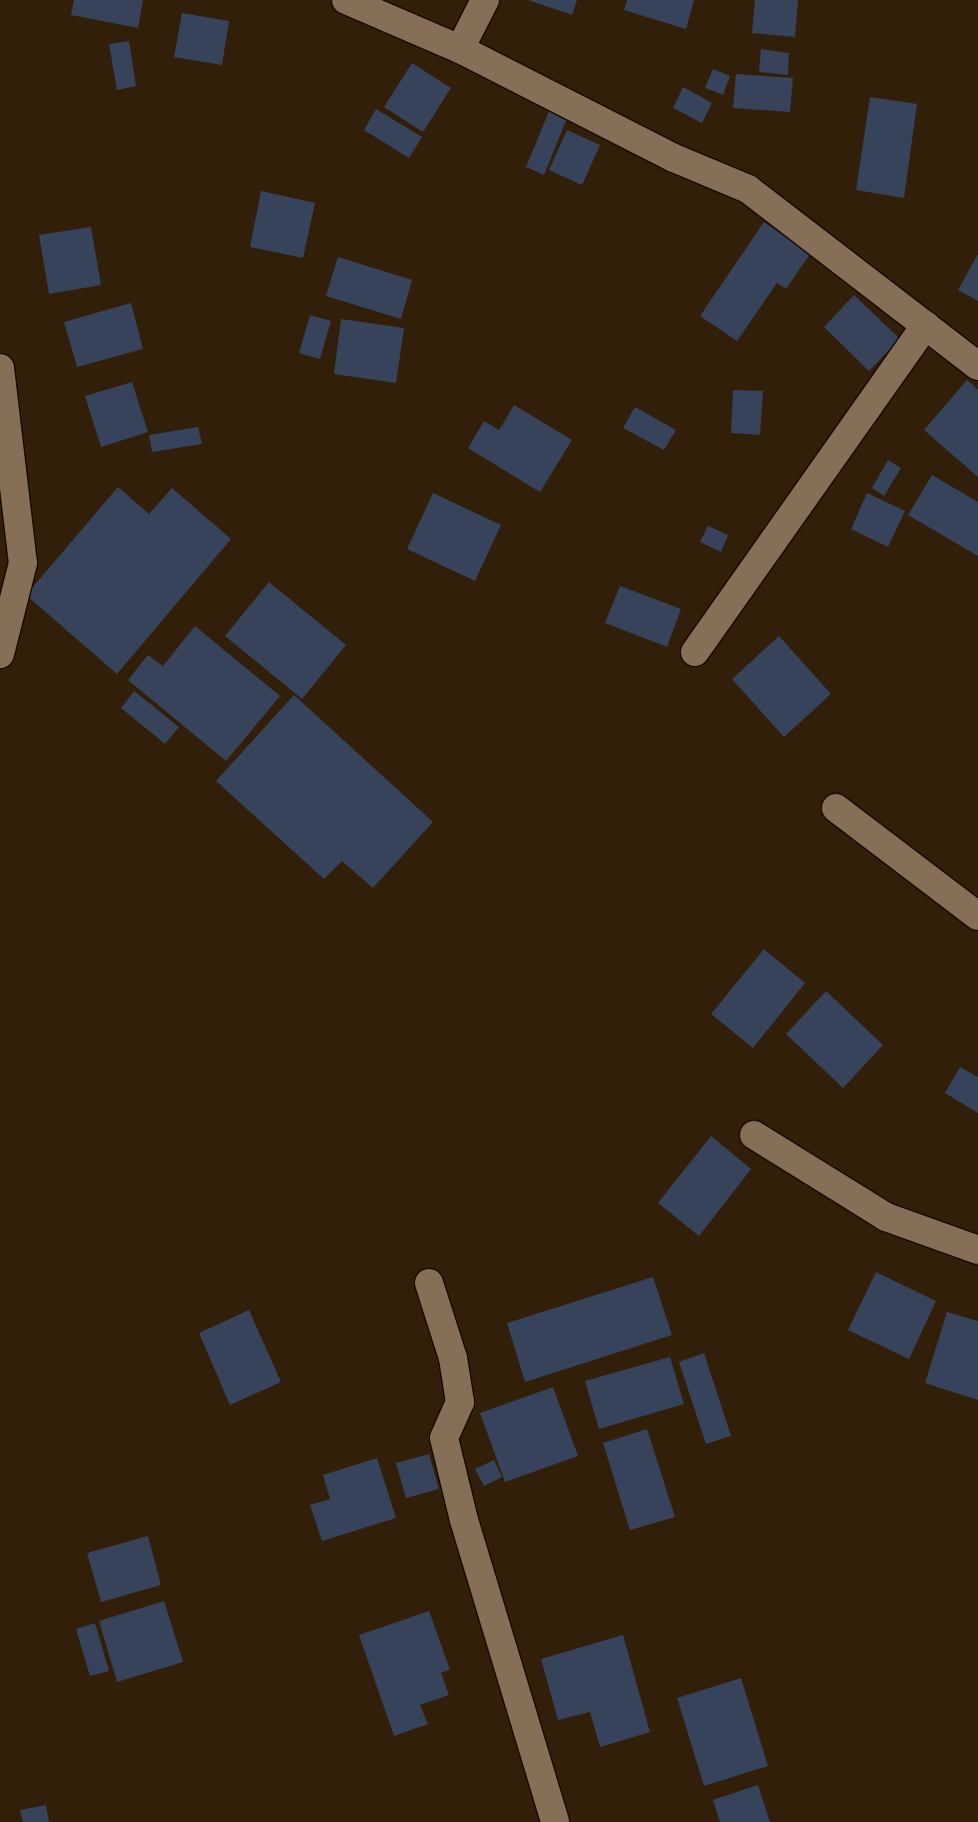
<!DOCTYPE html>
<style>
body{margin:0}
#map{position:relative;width:978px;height:1822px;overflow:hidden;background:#321f09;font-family:"Titillium Web",sans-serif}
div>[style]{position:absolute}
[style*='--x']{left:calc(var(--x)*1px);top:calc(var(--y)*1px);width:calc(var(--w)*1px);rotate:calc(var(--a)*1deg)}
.building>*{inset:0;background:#37425b}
.roads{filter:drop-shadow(1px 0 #190800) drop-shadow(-1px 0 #190800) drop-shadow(0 1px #190800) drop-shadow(0 -1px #190800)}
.minor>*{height:28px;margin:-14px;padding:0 14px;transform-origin:14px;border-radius:14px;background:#856f57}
span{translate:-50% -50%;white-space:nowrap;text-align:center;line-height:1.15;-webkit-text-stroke:5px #321f09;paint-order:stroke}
</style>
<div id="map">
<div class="building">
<i style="clip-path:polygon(74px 0,143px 0,138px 28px,71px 15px)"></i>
<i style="clip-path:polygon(528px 0,577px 0,572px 15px)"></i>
<i style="clip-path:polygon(627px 0,694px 0,686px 29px,624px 10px)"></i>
<i style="clip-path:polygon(755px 0,798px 0,795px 37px,752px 33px)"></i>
<i style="clip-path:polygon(182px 13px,229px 21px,222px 65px,174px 57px)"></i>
<i style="clip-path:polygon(129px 41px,136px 86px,117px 90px,109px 44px)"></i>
<i style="clip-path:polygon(761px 49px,789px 53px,788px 75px,759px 72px)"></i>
<i style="clip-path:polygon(412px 63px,451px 88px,423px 132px,384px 107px)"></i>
<i style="clip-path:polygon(713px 69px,730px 76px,723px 95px,705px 88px)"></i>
<i style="clip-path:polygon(736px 74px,793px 78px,790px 112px,733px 108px)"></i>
<i style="clip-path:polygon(683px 87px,712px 103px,702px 123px,673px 108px)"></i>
<i style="clip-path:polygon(870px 97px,917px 104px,904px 198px,856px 190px)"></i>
<i style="clip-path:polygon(552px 104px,570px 111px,544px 175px,526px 167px)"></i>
<i style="clip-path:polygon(376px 109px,422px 137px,409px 158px,364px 130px)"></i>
<i style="clip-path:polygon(567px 130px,600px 145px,582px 185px,549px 170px)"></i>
<i style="clip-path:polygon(261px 191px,315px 203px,303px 258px,250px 247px)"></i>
<i style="clip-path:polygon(764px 222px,810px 254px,786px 289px,777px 283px,737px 341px,700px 316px)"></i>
<i style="clip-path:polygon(91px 227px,101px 285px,49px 294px,39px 235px)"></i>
<i style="clip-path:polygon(978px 254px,978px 301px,958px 290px)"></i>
<i style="clip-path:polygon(338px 257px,412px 280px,401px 319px,326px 296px)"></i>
<i style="clip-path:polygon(854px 295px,900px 339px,869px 371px,824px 327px)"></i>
<i style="clip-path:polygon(131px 303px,143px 349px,77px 367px,64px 322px)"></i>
<i style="clip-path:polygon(310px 315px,331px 321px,320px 359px,299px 353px)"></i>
<i style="clip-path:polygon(341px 319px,404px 328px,396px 383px,334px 374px)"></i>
<i style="clip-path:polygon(967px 380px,978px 390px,978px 477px,924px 430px)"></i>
<i style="clip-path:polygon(132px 382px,148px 432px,101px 447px,85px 396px)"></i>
<i style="clip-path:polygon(733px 390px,763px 391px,760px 435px,731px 433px)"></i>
<i style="clip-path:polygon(514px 405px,572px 440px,540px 492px,468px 448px,484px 421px,499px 430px)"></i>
<i style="clip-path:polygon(635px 407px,676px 430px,664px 450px,623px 428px)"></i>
<i style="clip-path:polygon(198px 427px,202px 444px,152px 452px,149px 435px)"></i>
<i style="clip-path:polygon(888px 460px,901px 468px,884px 496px,872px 488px)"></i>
<i style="clip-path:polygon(932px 475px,978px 502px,978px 556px,908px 515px)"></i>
<i style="clip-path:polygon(118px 487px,149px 514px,172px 488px,231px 539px,117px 674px,26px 595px)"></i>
<i style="clip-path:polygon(433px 493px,501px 525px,475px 581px,407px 549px)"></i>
<i style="clip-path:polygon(867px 493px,905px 511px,888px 547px,851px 529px)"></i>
<i style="clip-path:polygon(708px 526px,728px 535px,721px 552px,700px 542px)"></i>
<i style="clip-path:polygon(269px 582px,346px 645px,302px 699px,225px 636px)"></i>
<i style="clip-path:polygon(620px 586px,681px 609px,667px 647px,605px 623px)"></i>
<i style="clip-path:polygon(195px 626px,280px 696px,226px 761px,128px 680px,148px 655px,163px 666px)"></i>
<i style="clip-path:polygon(779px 636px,831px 694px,784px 737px,732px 679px)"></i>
<i style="clip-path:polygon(134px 691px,179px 727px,165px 744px,121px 708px)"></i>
<i style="clip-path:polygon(294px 695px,433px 822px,373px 888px,342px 861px,324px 879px,216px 781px)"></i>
<i style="clip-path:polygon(764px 949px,805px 983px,753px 1048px,711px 1014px)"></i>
<i style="clip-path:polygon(826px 991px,883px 1045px,843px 1088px,786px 1034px)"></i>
<i style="clip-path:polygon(960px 1067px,978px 1077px,978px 1113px,945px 1093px)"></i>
<i style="clip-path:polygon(711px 1136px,751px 1169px,699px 1236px,658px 1203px)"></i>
<i style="clip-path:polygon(876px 1272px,936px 1301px,909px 1359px,848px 1330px)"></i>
<i style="clip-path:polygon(653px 1277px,672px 1335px,525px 1382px,507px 1323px)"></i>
<i style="clip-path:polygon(249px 1310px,281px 1382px,230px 1405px,199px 1333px)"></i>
<i style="clip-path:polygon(947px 1312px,978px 1321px,978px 1400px,925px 1383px)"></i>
<i style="clip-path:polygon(704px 1353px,731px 1436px,706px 1444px,679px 1362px)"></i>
<i style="clip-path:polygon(670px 1357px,684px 1404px,599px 1429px,585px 1381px)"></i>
<i style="clip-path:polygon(553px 1387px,578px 1456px,505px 1482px,480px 1413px)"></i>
<i style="clip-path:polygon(647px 1429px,675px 1517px,630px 1530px,603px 1443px)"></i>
<i style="clip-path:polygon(429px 1454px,439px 1489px,406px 1498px,396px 1463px)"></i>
<i style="clip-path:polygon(377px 1458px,396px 1518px,322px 1541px,310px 1505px,330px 1499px,323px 1475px)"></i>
<i style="clip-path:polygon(494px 1460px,502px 1477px,484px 1486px,475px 1469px)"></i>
<i style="clip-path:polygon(148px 1536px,161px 1585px,101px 1602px,87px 1553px)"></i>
<i style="clip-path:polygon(164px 1601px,183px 1662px,117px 1682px,99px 1621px)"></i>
<i style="clip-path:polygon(429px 1611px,450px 1670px,441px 1673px,449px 1695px,420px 1705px,428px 1724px,394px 1736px,359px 1635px)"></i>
<i style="clip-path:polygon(95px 1623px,109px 1671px,90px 1676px,76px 1629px)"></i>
<i style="clip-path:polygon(623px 1635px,650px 1732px,600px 1747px,590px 1712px,558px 1720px,541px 1659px)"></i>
<i style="clip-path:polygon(741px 1678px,768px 1766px,704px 1786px,677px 1698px)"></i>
<i style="clip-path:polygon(758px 1785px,770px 1822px,720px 1822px,713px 1800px)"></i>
<i style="clip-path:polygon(46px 1805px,49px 1822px,23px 1822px,20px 1810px)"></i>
</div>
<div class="roads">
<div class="minor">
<i style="--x:346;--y:0;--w:124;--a:23.3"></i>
<i style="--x:460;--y:49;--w:240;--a:27"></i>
<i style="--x:674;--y:158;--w:80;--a:22.7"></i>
<i style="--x:748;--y:189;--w:290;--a:37.6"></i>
<i style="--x:460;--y:49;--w:55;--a:-63"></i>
<i style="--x:0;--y:368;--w:196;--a:83.3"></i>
<i style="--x:23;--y:563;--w:94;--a:104.2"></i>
<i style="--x:695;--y:652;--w:400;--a:-54.8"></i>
<i style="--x:836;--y:808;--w:178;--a:37.3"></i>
<i style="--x:754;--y:1135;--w:155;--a:31.8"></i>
<i style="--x:886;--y:1217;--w:98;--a:19.7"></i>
<i style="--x:429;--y:1283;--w:79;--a:72.3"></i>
<i style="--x:453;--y:1358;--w:45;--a:81"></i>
<i style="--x:460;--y:1402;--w:39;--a:114"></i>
<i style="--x:444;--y:1438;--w:84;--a:76.3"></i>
<i style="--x:464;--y:1520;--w:315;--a:73.2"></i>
</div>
</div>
</div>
